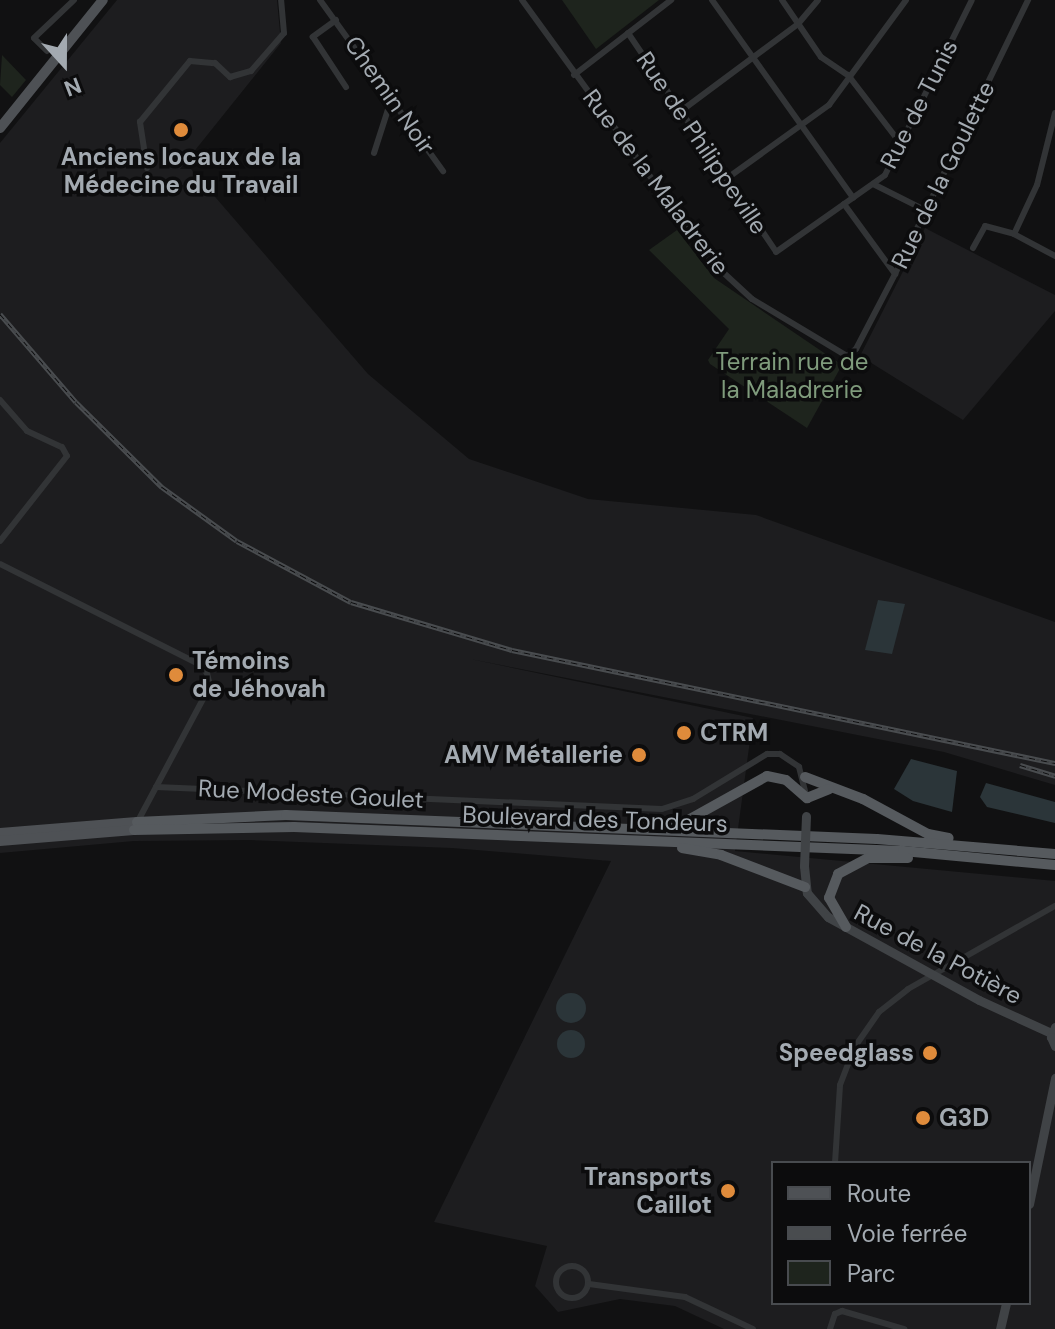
<!DOCTYPE html>
<meta charset="utf-8">
<style>
body{margin:0}
#map{position:relative;width:1055px;height:1329px;overflow:hidden;background:#111112;font-family:"DM Sans",sans-serif}
div>[style]{position:absolute}
[style*='--x']{left:calc(var(--x)*1px);top:calc(var(--y)*1px);width:calc(var(--w)*1px);rotate:calc(var(--a)*1deg)}
.built>*{inset:0;background:#1d1d1f}
.green>*{inset:0;background:#1e241d}
.water>*{inset:0;background:#2b3539}
.round{border-radius:50%}
.minor>*{height:6px;margin:-3px;padding:0 3px;transform-origin:3px;border-radius:3px;background:#323436}
.minor>.ring{margin:-3px;padding:0;box-sizing:content-box;background:none;border:6px solid #323436;border-radius:50%}
.secondary>*{height:9px;margin:-4.5px;padding:0 4.5px;transform-origin:4.5px;border-radius:4.5px;background:#404346}
.primary>*{height:10px;margin:-5px;padding:0 5px;transform-origin:5px;border-radius:5px;background:#4e5155}
.trunk>*{height:10px;margin:-5px;padding:0 5px;transform-origin:5px;border-radius:5px;background:#565a5e}
.rail>*{height:5px;margin-top:-2.5px;transform-origin:0;background:repeating-linear-gradient(90deg,#0c0c0d 0 6px,#494c4f 0 12px);box-sizing:border-box;border-block:2px solid #494c4f}
.secondary-bridge>*{height:9px;margin:-4.5px;padding:0 4.5px;transform-origin:4.5px;border-radius:4.5px;background:#404346}
.dots>*{width:22px;height:22px;translate:-50% -50%;box-sizing:border-box;border:4px solid #0c0c0d;border-radius:50%}
span{translate:-50% -50%;white-space:nowrap;text-align:center;line-height:1.15;-webkit-text-stroke:7px #0c0c0d;paint-order:stroke}
.street-label{font-size:24px;color:#a3aab1}
.poi-label{font-size:24px;color:#a3aab1;font-weight:700}
.left{translate:0 -50%;text-align:left}
.right{translate:-100% -50%;text-align:right}
.park-label{font-size:24px;color:#7f9b7c}
.legend{position:absolute;left:771px;top:1161px;width:260px;height:144px;box-sizing:border-box;background:#0c0c0d;border:2px solid #484b4f;margin:0;padding:10px 14px;list-style:none;font-size:24px;color:#a3aab1}
.legend li{display:flex;align-items:center;gap:16px;height:40px}
.legend b{width:40px;border:2px solid #484b4f}
.north{position:absolute;left:24px;top:24px;width:80px;height:80px;-webkit-text-stroke:6px #0c0c0d;paint-order:stroke;rotate:159deg;font-size:22px;font-weight:700;line-height:32px;text-align:center;color:#a3aab1}
.north::after{content:'';display:block;margin:auto;width:28px;height:36px;background:#a3aab1;clip-path:polygon(50% 0,100% 100%,50% 72%,0 100%)}
</style>
<div id="map">
<div class="built">
<i style="clip-path:polygon(evenodd,117px 0,277px 0,281px 43px,180px 169px,191px 169px,368px 374px,469px 459px,588px 499px,756px 515px,1055px 622px,1055px 785px,944px 752px,470px 659px,753px 718px,735px 851px,1055px 881px,1055px 1329px,724px 1329px,675px 1306px,620px 1299px,558px 1312px,535px 1286px,547px 1246px,434px 1222px,611px 861px,452px 848px,250px 840px,134px 841px,0 853px,0 143px,117px 0,773px 1163px,1029px 1163px,1029px 1303px,773px 1303px,773px 1163px)"></i>
<i style="clip-path:polygon(925px 228px,1055px 295px,1055px 311px,963px 420px,860px 356px)"></i>
</div>
<div class="green">
<i style="clip-path:polygon(562px 0,659px 0,596px 49px)"></i>
<i style="clip-path:polygon(2px 55px,26px 80px,12px 97px,0 85px)"></i>
<i style="clip-path:polygon(677px 230px,714px 278px,842px 365px,807px 428px,710px 364px,708px 360px,729px 329px,649px 250px)"></i>
</div>
<div class="water">
<i style="clip-path:polygon(878px 600px,905px 604px,892px 654px,865px 650px)"></i>
<i style="clip-path:polygon(911px 759px,957px 771px,952px 812px,913px 801px,894px 789px)"></i>
<i style="clip-path:polygon(986px 783px,1055px 802px,1055px 823px,987px 807px,980px 797px)"></i>
<i class="round" style="left:556px;top:993px;width:30px;height:30px"></i>
<i class="round" style="left:557px;top:1030px;width:28px;height:28px"></i>
</div>
<div class="minor">
<i style="--x:320;--y:0;--w:211;--a:54.3"></i>
<i style="--x:522;--y:0;--w:325;--a:54"></i>
<i style="--x:713;--y:263;--w:53;--a:42.7"></i>
<i style="--x:752;--y:299;--w:111;--a:31"></i>
<i style="--x:847;--y:356;--w:11;--a:-38"></i>
<i style="--x:856;--y:349;--w:85;--a:-62.5"></i>
<i style="--x:895;--y:274;--w:305;--a:-64.1"></i>
<i style="--x:712;--y:0;--w:243;--a:54.5"></i>
<i style="--x:782;--y:0;--w:69;--a:55.6"></i>
<i style="--x:821;--y:57;--w:32;--a:34"></i>
<i style="--x:848;--y:75;--w:87;--a:52.5"></i>
<i style="--x:336;--y:20;--w:29;--a:144"></i>
<i style="--x:313;--y:37;--w:60;--a:56.6"></i>
<i style="--x:628;--y:33;--w:264;--a:55.9"></i>
<i style="--x:776;--y:252;--w:133;--a:-35.2"></i>
<i style="--x:885;--y:175;--w:195;--a:-63.6"></i>
<i style="--x:47;--y:51;--w:18;--a:-135"></i>
<i style="--x:34;--y:38;--w:55;--a:-43.5"></i>
<i style="--x:574;--y:75;--w:123;--a:-37.7"></i>
<i style="--x:681;--y:111;--w:146;--a:-36.6"></i>
<i style="--x:798;--y:24;--w:31;--a:-50"></i>
<i style="--x:1055;--y:113;--w:74;--a:104"></i>
<i style="--x:1037;--y:185;--w:54;--a:115.1"></i>
<i style="--x:1014;--y:234;--w:47;--a:28.2"></i>
<i style="--x:374;--y:153;--w:59;--a:-72.2"></i>
<i style="--x:147;--y:168;--w:47;--a:-98.7"></i>
<i style="--x:140;--y:122;--w:79;--a:-50.7"></i>
<i style="--x:190;--y:61;--w:25;--a:5"></i>
<i style="--x:215;--y:63;--w:21;--a:43"></i>
<i style="--x:230;--y:77;--w:22;--a:-16"></i>
<i style="--x:251;--y:71;--w:50;--a:-49"></i>
<i style="--x:284;--y:33;--w:33;--a:-95"></i>
<i style="--x:726;--y:179;--w:127;--a:-35.7"></i>
<i style="--x:829;--y:105;--w:130;--a:-53.7"></i>
<i style="--x:873;--y:184;--w:60;--a:26.6"></i>
<i style="--x:844;--y:204;--w:87;--a:53.9"></i>
<i style="--x:973;--y:248;--w:25;--a:-61"></i>
<i style="--x:985;--y:226;--w:30;--a:15"></i>
<i style="--x:0;--y:400;--w:41;--a:48.9"></i>
<i style="--x:27;--y:431;--w:38;--a:25"></i>
<i style="--x:62;--y:447;--w:10;--a:61"></i>
<i style="--x:67;--y:456;--w:108;--a:128.2"></i>
<i style="--x:0;--y:564;--w:223;--a:26.7"></i>
<i style="--x:199;--y:664;--w:12;--a:48"></i>
<i style="--x:207;--y:673;--w:13;--a:77"></i>
<i style="--x:210;--y:686;--w:155;--a:118.1"></i>
<i style="--x:156;--y:787;--w:506;--a:2.49"></i>
<i style="--x:662;--y:809;--w:33;--a:-18"></i>
<i style="--x:693;--y:799;--w:87;--a:-31.3"></i>
<i style="--x:767;--y:754;--w:13;--a:0"></i>
<i style="--x:780;--y:754;--w:23;--a:34"></i>
<i style="--x:799;--y:767;--w:32;--a:76"></i>
<i style="--x:835;--y:1163;--w:78;--a:-86.3"></i>
<i style="--x:840;--y:1085;--w:40;--a:-69"></i>
<i style="--x:854;--y:1048;--w:44;--a:-55.2"></i>
<i style="--x:879;--y:1012;--w:37;--a:-38"></i>
<i style="--x:908;--y:989;--w:169;--a:-29.5"></i>
<i class="ring" style="left:556px;top:1266px;width:26px;height:26px"></i>
<i style="--x:589;--y:1284;--w:97;--a:7.7"></i>
<i style="--x:685;--y:1297;--w:75;--a:25.2"></i>
<i style="--x:842;--y:1311;--w:65;--a:16.2"></i>
<i style="--x:830;--y:1329;--w:16;--a:-72"></i>
<i style="--x:835;--y:1314;--w:8;--a:-23"></i>
</div>
<div class="secondary">
<i style="--x:804;--y:866;--w:27;--a:84"></i>
<i style="--x:807;--y:893;--w:32;--a:49"></i>
<i style="--x:828;--y:917;--w:172;--a:28.8"></i>
<i style="--x:979;--y:1000;--w:79;--a:24.6"></i>
<i style="--x:1055;--y:1027;--w:11;--a:112"></i>
<i style="--x:1051;--y:1037;--w:10;--a:66"></i>
<i style="--x:1029;--y:1204;--w:129;--a:-78.3"></i>
<i style="--x:1000;--y:1329;--w:27;--a:-77"></i>
</div>
<div class="primary">
<i style="--x:0;--y:128;--w:164;--a:-51.2"></i>
<i style="--x:0;--y:833;--w:137;--a:-4.6"></i>
<i style="--x:0;--y:841;--w:134;--a:-4.7"></i>
</div>
<div class="trunk">
<i style="--x:805;--y:777;--w:62;--a:20.8"></i>
<i style="--x:863;--y:799;--w:74;--a:28.3"></i>
<i style="--x:928;--y:834;--w:21;--a:11"></i>
<i style="--x:137;--y:822;--w:149;--a:-2.7"></i>
<i style="--x:286;--y:815;--w:591;--a:2.33"></i>
<i style="--x:877;--y:839;--w:179;--a:4.8"></i>
<i style="--x:660;--y:824;--w:28;--a:-8"></i>
<i style="--x:688;--y:820;--w:90;--a:-29.1"></i>
<i style="--x:767;--y:776;--w:19;--a:12"></i>
<i style="--x:786;--y:780;--w:28;--a:41"></i>
<i style="--x:807;--y:798;--w:24;--a:-22"></i>
<i style="--x:134;--y:830;--w:160;--a:-1.1"></i>
<i style="--x:294;--y:827;--w:609;--a:2.26"></i>
<i style="--x:903;--y:851;--w:153;--a:5.3"></i>
<i style="--x:682;--y:848;--w:40;--a:10"></i>
<i style="--x:721;--y:855;--w:90;--a:20.9"></i>
<i style="--x:846;--y:927;--w:34;--a:-120"></i>
<i style="--x:829;--y:898;--w:26;--a:-69"></i>
<i style="--x:838;--y:874;--w:34;--a:-28"></i>
<i style="--x:868;--y:858;--w:40;--a:0"></i>
</div>
<div class="rail">
<i style="--x:0;--y:314;--w:116;--a:49.2"></i>
<i style="--x:76;--y:402;--w:121;--a:44.7"></i>
<i style="--x:162;--y:487;--w:92;--a:35.8"></i>
<i style="--x:237;--y:541;--w:129;--a:28.2"></i>
<i style="--x:351;--y:602;--w:168;--a:16.6"></i>
<i style="--x:512;--y:650;--w:555;--a:11.76"></i>
<i style="--x:1020;--y:765;--w:37;--a:17"></i>
</div>
<div class="secondary-bridge">
<i style="--x:804;--y:866;--w:50;--a:-87.7"></i>
</div>
<div class="dots">
<i style="left:181px;top:130px;background:#df8b3b"></i>
<i style="left:176px;top:675px;background:#df8b3b"></i>
<i style="left:684px;top:733px;background:#df8b3b"></i>
<i style="left:639px;top:755px;background:#df8b3b"></i>
<i style="left:930px;top:1053px;background:#df8b3b"></i>
<i style="left:923px;top:1118px;background:#df8b3b"></i>
<i style="left:728px;top:1191px;background:#df8b3b"></i>
</div>
<div class="street-label">
<span style="left:390px;top:95px;rotate:55deg">Chemin Noir</span>
<span style="left:919px;top:104px;rotate:-63deg">Rue de Tunis</span>
<span style="left:702px;top:143px;rotate:56deg">Rue de Philippeville</span>
<span style="left:943px;top:175px;rotate:-64deg">Rue de la Goulette</span>
<span style="left:656px;top:182px;rotate:53deg">Rue de la Maladrerie</span>
<span style="left:311px;top:794px;rotate:3deg">Rue Modeste Goulet</span>
<span style="left:595px;top:819px;rotate:2deg">Boulevard des Tondeurs</span>
<span style="left:938px;top:954px;rotate:28deg">Rue de la Potière</span>
</div>
<div class="poi-label">
<span style="left:181px;top:171px">Anciens locaux de la<br>Médecine du Travail</span>
<span class="left" style="left:192px;top:675px">Témoins<br>de Jéhovah</span>
<span class="left" style="left:700px;top:733px">CTRM</span>
<span class="right" style="left:623px;top:755px">AMV Métallerie</span>
<span class="right" style="left:914px;top:1053px">Speedglass</span>
<span class="left" style="left:939px;top:1118px">G3D</span>
<span class="right" style="left:712px;top:1191px">Transports<br>Caillot</span>
</div>
<div class="park-label">
<span style="left:792px;top:376px">Terrain rue de<br>la Maladrerie</span>
</div>
<ul class="legend">
<li><b style="height:10px;background:#4e5155"></b>Route</li>
<li><b style="height:10px;background:#494c4f"></b>Voie ferrée</li>
<li><b style="height:22px;background:#1e241d"></b>Parc</li>
</ul>
<div class="north">N</div>
</div>
